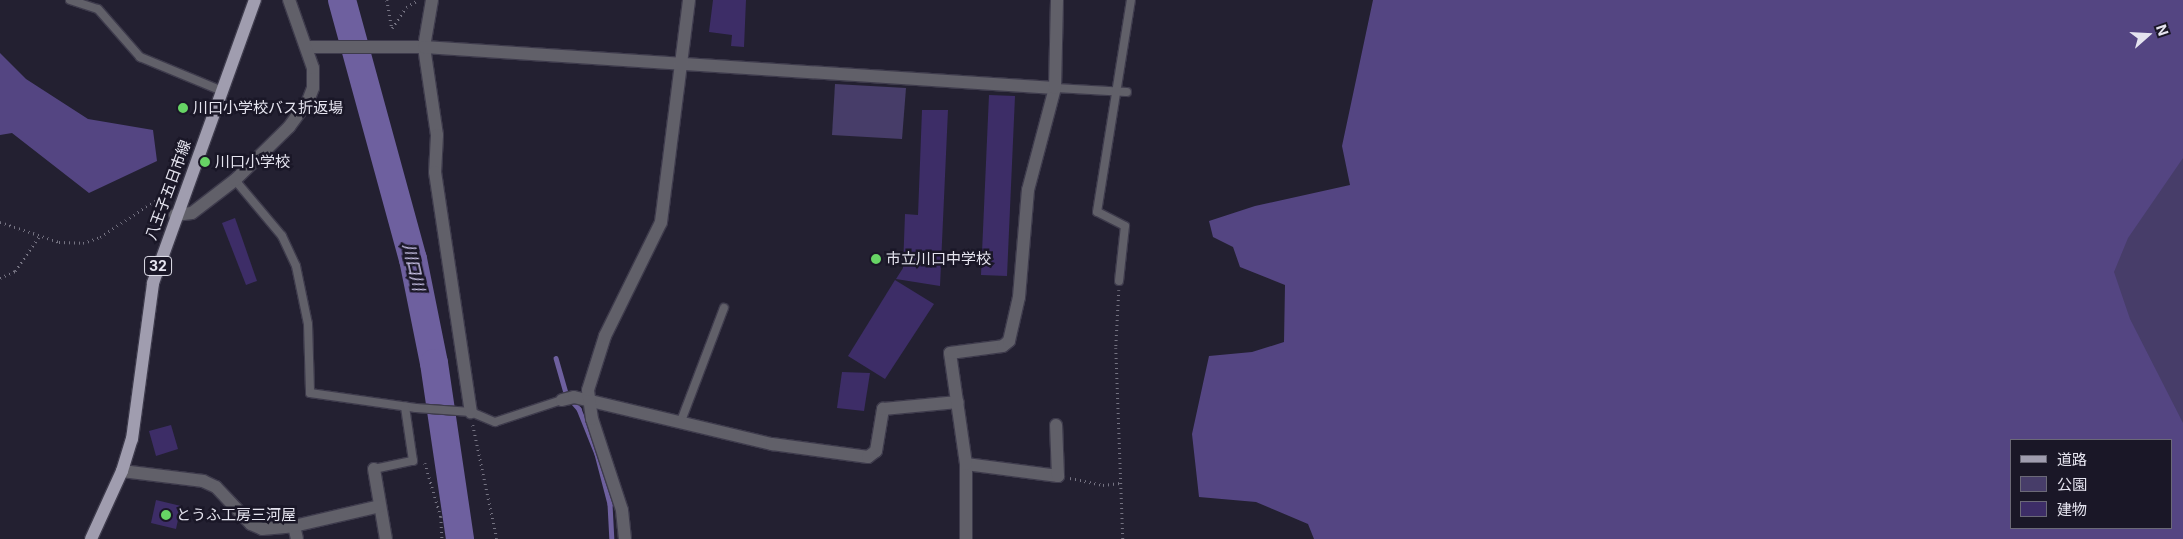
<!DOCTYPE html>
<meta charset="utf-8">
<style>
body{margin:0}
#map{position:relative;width:2183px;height:539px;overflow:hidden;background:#232031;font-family:Inter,"Noto Sans JP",sans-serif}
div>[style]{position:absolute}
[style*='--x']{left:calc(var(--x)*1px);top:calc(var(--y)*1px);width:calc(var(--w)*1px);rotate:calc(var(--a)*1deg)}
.green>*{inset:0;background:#473d69}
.forest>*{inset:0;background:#544582}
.stream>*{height:4.5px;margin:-2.25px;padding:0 2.25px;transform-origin:2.25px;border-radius:2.25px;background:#6e609f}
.river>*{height:28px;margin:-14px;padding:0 14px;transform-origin:14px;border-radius:14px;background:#6e609f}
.building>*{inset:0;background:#3d2d67}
.path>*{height:2.5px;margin-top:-1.25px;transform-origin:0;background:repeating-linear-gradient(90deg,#757382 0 1px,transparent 0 5px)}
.roads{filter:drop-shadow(1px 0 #3e3b4c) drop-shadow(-1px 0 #3e3b4c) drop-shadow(0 1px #3e3b4c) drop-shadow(0 -1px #3e3b4c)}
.lane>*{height:8px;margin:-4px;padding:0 4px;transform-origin:4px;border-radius:4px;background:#616069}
.street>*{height:12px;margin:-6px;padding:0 6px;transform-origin:6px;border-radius:6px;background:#616069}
.primary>*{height:12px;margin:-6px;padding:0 6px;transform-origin:6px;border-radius:6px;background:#a09daf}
.dots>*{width:14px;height:14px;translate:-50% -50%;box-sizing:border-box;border:2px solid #1a1727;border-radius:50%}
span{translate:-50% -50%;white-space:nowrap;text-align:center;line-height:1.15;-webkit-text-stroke:5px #1a1727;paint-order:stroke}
.shield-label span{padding:1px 4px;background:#1a1727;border:1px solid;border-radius:4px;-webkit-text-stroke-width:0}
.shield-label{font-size:14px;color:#e5e4ef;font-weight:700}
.poi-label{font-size:15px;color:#e5e4ef}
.left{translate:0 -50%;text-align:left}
.street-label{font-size:15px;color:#e5e4ef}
.water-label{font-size:16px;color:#dad3f9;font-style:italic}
.legend{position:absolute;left:2010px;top:439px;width:162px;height:90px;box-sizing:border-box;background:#1a1727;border:1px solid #6b6977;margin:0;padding:6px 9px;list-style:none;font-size:15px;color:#e5e4ef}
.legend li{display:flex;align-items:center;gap:10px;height:25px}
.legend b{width:25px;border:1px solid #6b6977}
.north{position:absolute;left:2123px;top:10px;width:50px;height:50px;-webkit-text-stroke:4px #1a1727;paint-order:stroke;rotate:71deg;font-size:14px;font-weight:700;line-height:20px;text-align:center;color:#e5e4ef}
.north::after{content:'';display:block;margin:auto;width:18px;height:22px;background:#e5e4ef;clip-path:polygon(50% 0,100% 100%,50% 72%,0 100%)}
</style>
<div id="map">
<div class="green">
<i style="clip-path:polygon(2183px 51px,2183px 471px,2176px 447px,2102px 292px)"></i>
<i style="clip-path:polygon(835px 84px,906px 88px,902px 139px,832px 135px)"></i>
</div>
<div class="forest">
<i style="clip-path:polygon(evenodd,1373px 0,2183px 0,2183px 158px,2128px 238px,2114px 272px,2130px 319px,2183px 423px,2183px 539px,1314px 539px,1308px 524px,1256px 502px,1199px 497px,1192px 434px,1209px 356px,1252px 352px,1284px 342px,1285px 285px,1240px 267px,1233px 247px,1213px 237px,1209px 221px,1255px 206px,1350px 185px,1342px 146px,1373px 0,2172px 440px,2172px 528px,2012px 528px,2012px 440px,2172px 440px)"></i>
<i style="clip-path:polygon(0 53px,26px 79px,88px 119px,153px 130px,157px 161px,89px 193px,12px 133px,0 135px)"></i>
</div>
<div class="stream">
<i style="--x:556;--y:358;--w:37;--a:74"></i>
<i style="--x:566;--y:394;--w:20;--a:49"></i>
<i style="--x:579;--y:409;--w:48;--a:68.2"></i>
<i style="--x:597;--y:454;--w:52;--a:75.4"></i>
<i style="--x:610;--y:504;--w:35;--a:87"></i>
</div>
<div class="river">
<i style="--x:342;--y:0;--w:269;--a:74.7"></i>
<i style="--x:413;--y:259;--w:106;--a:78.6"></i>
<i style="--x:434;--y:363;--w:178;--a:81.6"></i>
</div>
<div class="building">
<i style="clip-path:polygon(713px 0,746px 0,744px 47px,731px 46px,732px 35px,709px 32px)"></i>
<i style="clip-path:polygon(989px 95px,1015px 96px,1007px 276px,981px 275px)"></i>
<i style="clip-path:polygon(922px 110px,948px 110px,940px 286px,896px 279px,903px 268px,905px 214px,918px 215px)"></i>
<i style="clip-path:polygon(235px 218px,257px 281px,246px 285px,222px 223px)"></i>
<i style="clip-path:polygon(895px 280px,934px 304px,885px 379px,848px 356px)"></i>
<i style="clip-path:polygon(842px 372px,870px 373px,864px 411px,837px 408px)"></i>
<i style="clip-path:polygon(171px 425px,178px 449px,156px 456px,149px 431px)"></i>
<i style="clip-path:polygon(156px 500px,181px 506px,176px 529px,151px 523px)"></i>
</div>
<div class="path">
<i style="--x:387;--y:0;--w:28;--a:80"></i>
<i style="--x:392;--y:28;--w:25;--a:-56"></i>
<i style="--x:406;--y:7;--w:14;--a:-30"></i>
<i style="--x:0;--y:222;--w:62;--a:18.7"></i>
<i style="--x:59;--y:242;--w:24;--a:2"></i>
<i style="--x:83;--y:243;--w:18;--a:-19"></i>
<i style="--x:100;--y:237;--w:71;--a:-33.5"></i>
<i style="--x:159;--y:198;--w:23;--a:-47"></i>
<i style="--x:0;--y:278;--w:17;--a:-25"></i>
<i style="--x:15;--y:271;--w:44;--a:-55.2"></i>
<i style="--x:1119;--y:290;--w:58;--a:93"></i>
<i style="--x:1116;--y:348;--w:191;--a:87.9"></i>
<i style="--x:473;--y:425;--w:116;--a:78.1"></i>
<i style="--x:425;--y:463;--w:56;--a:73.5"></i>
<i style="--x:441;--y:517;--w:22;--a:87"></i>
<i style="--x:1070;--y:478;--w:34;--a:12"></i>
<i style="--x:1103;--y:485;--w:17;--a:-7"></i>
</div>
<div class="roads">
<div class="lane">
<i style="--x:70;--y:0;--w:29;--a:18"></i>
<i style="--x:98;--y:9;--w:64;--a:48.8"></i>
<i style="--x:140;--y:57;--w:89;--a:22.5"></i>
<i style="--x:1055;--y:88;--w:72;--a:3.2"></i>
<i style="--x:235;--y:180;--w:73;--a:50"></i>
<i style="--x:282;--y:236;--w:33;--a:65"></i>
<i style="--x:296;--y:266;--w:59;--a:78.3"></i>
<i style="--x:308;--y:324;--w:69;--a:88.3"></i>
<i style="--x:310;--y:393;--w:107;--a:8.1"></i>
<i style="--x:416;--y:408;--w:55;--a:4.2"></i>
<i style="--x:471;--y:412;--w:26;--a:23"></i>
<i style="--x:495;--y:422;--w:71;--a:-18.2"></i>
<i style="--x:1119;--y:281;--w:55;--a:-83.8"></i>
<i style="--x:1125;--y:226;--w:31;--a:-153"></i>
<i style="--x:1097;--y:212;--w:215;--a:-80.9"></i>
<i style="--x:681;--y:421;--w:121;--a:-69.2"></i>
<i style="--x:374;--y:469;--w:40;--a:-12"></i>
<i style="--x:413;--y:461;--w:55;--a:-98.4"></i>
</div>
<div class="street">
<i style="--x:432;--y:0;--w:48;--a:99.7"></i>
<i style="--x:424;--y:47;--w:89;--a:81.6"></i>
<i style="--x:437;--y:135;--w:37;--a:93"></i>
<i style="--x:435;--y:172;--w:243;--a:81.5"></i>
<i style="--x:309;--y:47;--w:115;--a:0"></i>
<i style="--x:424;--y:47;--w:632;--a:3.72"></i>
<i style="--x:175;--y:215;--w:17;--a:-7"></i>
<i style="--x:192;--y:213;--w:54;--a:-37.5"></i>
<i style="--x:235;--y:180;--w:76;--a:-44.5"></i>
<i style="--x:289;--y:127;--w:32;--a:-54"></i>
<i style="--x:308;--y:101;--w:14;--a:-69"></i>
<i style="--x:313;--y:88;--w:20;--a:-90"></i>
<i style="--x:313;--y:68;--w:72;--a:-109.4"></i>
<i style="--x:562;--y:400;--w:12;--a:-14"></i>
<i style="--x:574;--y:397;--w:204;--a:13.4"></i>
<i style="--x:772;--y:444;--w:97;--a:7.7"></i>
<i style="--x:868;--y:457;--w:10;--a:-37"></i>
<i style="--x:876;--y:451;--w:43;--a:-80.5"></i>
<i style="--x:883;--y:409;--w:75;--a:-5.3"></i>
<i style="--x:966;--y:464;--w:93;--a:7.4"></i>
<i style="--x:1058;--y:476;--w:51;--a:-92.2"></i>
<i style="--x:374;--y:469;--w:71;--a:80.3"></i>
<i style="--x:122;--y:471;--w:82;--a:7"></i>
<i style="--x:203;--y:481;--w:14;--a:25"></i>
<i style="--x:216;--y:487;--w:51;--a:46.6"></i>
<i style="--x:251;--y:524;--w:12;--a:24"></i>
<i style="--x:262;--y:529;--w:32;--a:-5"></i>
<i style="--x:294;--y:526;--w:13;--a:77"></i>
<i style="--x:294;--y:526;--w:88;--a:-13.1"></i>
<i style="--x:625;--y:539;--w:29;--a:-96"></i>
<i style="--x:622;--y:510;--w:96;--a:-108.2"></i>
<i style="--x:592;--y:419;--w:29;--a:-98"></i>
<i style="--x:588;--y:390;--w:57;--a:-72.5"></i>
<i style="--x:605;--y:336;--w:127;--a:-63.8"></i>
<i style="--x:661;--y:222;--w:224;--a:-82.8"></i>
<i style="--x:966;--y:539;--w:75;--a:-90"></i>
<i style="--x:966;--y:464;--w:112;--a:-98.2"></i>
<i style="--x:950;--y:353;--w:53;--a:-7.5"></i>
<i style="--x:1003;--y:346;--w:8;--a:-40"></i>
<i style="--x:1009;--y:341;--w:45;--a:-77.2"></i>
<i style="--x:1019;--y:297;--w:107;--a:-85.2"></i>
<i style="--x:1028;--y:190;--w:106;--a:-75.2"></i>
<i style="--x:1055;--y:88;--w:88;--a:-88.7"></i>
</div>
<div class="primary">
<i style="--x:91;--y:539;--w:75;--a:-65.5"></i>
<i style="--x:122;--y:471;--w:34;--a:-73"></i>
<i style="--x:132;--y:439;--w:157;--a:-82.3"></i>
<i style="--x:153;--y:283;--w:301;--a:-70.2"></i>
</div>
</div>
<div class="dots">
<i style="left:183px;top:108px;background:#67d465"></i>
<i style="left:205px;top:162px;background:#67d465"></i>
<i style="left:876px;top:259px;background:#67d465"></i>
<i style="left:166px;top:515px;background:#67d465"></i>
</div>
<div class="shield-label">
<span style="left:158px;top:266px">32</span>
</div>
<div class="poi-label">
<span class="left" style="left:193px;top:108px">川口小学校バス折返場</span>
<span class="left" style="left:215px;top:162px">川口小学校</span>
<span class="left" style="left:886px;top:259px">市立川口中学校</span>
<span class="left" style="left:176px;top:515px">とうふ工房三河屋</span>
</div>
<div class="street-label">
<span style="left:168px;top:190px;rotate:-70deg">八王子五日市線</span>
</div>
<div class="water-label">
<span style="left:414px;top:267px;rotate:77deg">川口川</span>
</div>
<ul class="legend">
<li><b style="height:6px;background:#a09daf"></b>道路</li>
<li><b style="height:14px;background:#473d69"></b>公園</li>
<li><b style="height:14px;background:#3d2d67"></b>建物</li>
</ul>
<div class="north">N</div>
</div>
